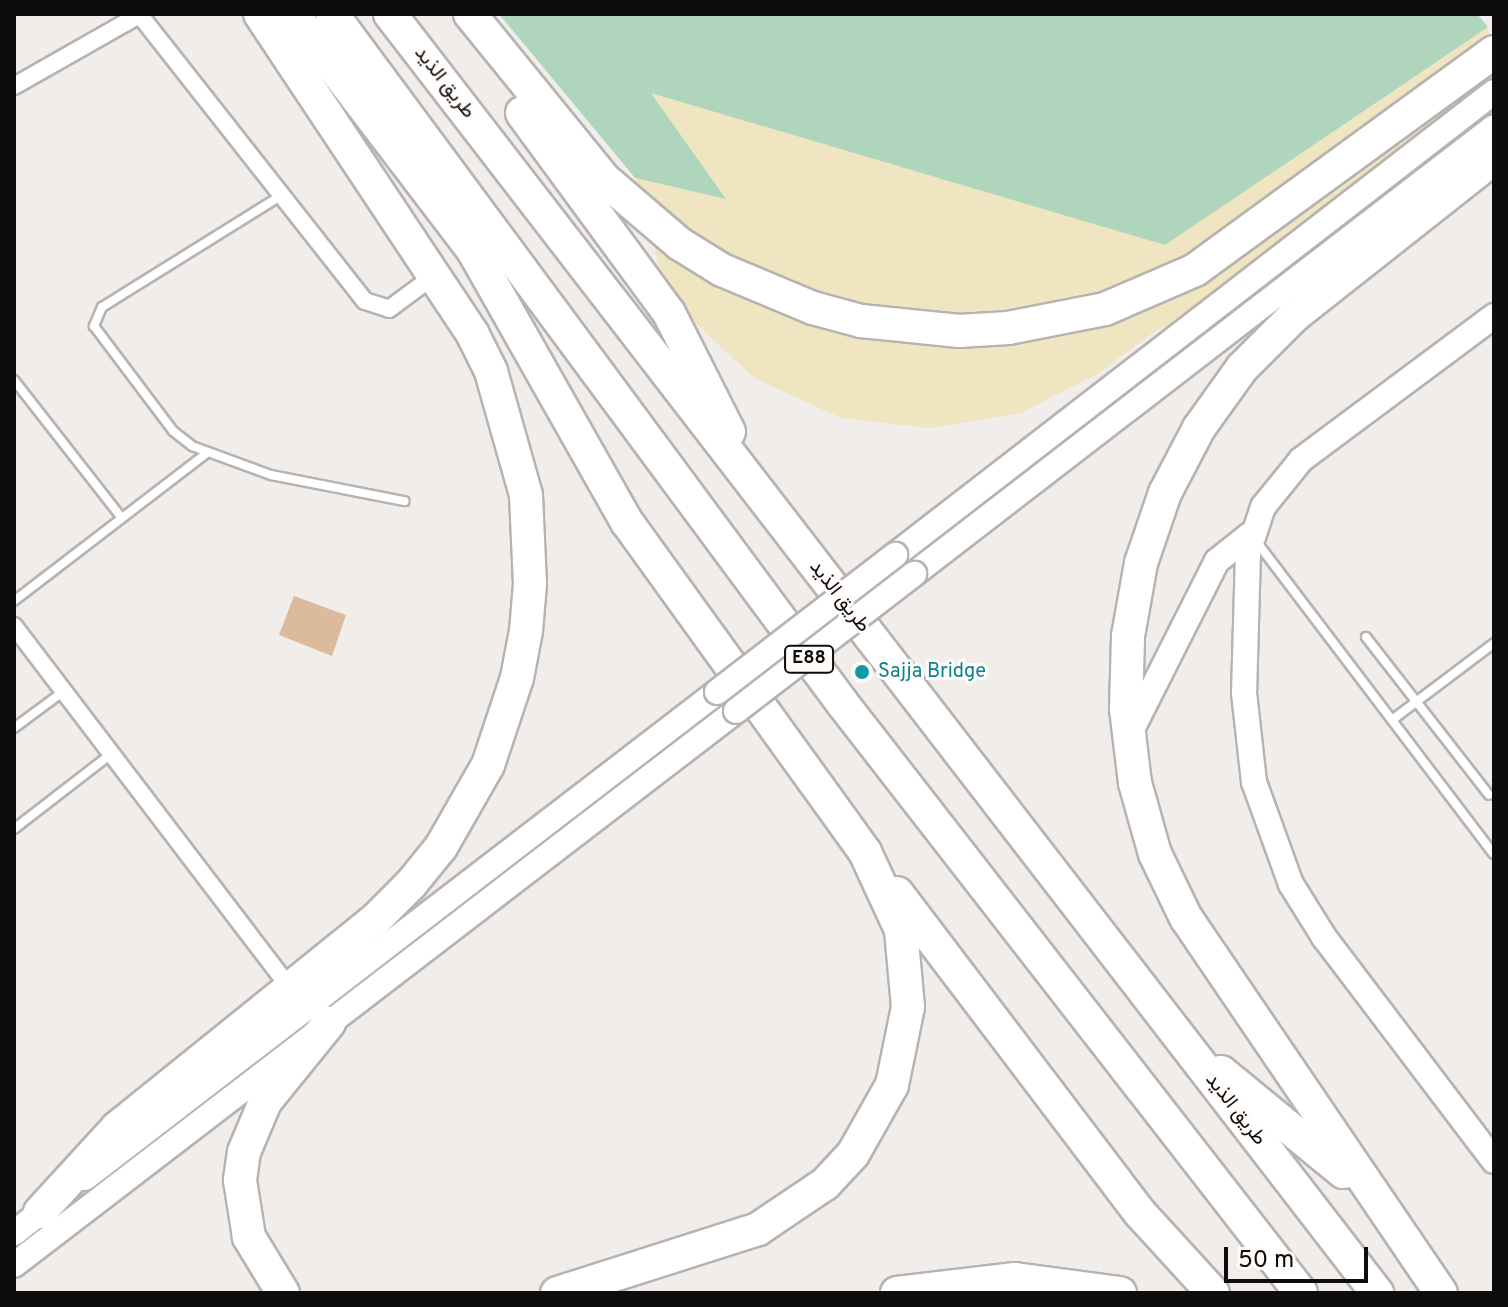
<!DOCTYPE html>
<meta charset="utf-8">
<style>
body{margin:0}
#map{position:relative;width:1508px;height:1307px;overflow:hidden;background:#f1edeb;font-family:Overpass,Vazirmatn,sans-serif}
div>[style]{position:absolute}
[style*='--x']{left:calc(var(--x)*1px);top:calc(var(--y)*1px);width:calc(var(--w)*1px);rotate:calc(var(--a)*1deg)}
.green>*{inset:0;background:#afd6bc}
.sand>*{inset:0;background:#efe5c0}
.building>*{inset:0;background:#dbbb9c}
.roads{filter:drop-shadow(2px 0 #b7b3b1) drop-shadow(-2px 0 #b7b3b1) drop-shadow(0 2px #b7b3b1) drop-shadow(0 -2px #b7b3b1)}
.lane>*{height:8px;margin:-4px;padding:0 4px;transform-origin:4px;border-radius:4px;background:#fff}
.street>*{height:16px;margin:-8px;padding:0 8px;transform-origin:8px;border-radius:8px;background:#fff}
.secondary>*{height:24px;margin:-12px;padding:0 12px;transform-origin:12px;border-radius:12px;background:#fff}
.highway>*{height:32px;margin:-16px;padding:0 16px;transform-origin:16px;border-radius:16px;background:#fff}
.bridges{filter:drop-shadow(2px 0 #b7b3b1) drop-shadow(-2px 0 #b7b3b1) drop-shadow(0 2px #b7b3b1) drop-shadow(0 -2px #b7b3b1)}
.secondary-bridge>*{height:24px;margin:-12px;padding:0 12px;transform-origin:12px;border-radius:12px;background:#fff}
.dots>*{width:22px;height:22px;translate:-50% -50%;box-sizing:border-box;border:4px solid #fffbf8;border-radius:50%}
span{translate:-50% -50%;white-space:nowrap;text-align:center;line-height:1.15;-webkit-text-stroke:6px #fffbf8;paint-order:stroke}
.shield-label span{padding:2px 6px;background:#fffbf8;border:2px solid;border-radius:6px;-webkit-text-stroke-width:0}
.shield-label{font-size:18px;color:#0e0c0c;font-weight:700}
.street-label{font-size:20px;color:#0e0c0c}
.culture-label{font-size:20px;color:#0d838f}
.left{translate:0 -50%;text-align:left}
.frame{position:absolute;inset:0;border:16px solid #0e0c0c;pointer-events:none}
.scale{position:absolute;left:1224px;top:1247px;width:144px;height:36px;box-sizing:border-box;border:4px solid #0e0c0c;border-top:0;padding-left:10px;font-size:24px;line-height:28px;white-space:nowrap;color:#0e0c0c;-webkit-text-stroke:6px #fffbf8;paint-order:stroke}
</style>
<div id="map">
<div class="green">
<i style="clip-path:polygon(499px 14px,1477px 14px,1488px 27px,1163px 267px,652px 94px,727px 200px,635px 178px)"></i>
</div>
<div class="sand">
<i style="clip-path:polygon(1488px 27px,1494px 73px,1484px 95px,1318px 246px,1249px 299px,1158px 329px,1097px 374px,1021px 413px,929px 428px,841px 418px,754px 378px,667px 296px,635px 178px,726px 199px,651px 93px,1165px 245px)"></i>
</div>
<div class="building">
<i style="clip-path:polygon(294px 596px,346px 615px,332px 656px,279px 635px)"></i>
</div>
<div class="roads">
<div class="lane">
<i style="--x:282;--y:195;--w:212;--a:148.1"></i>
<i style="--x:102;--y:307;--w:21;--a:113"></i>
<i style="--x:94;--y:326;--w:131;--a:53"></i>
<i style="--x:173;--y:431;--w:24;--a:38"></i>
<i style="--x:192;--y:446;--w:84;--a:20.2"></i>
<i style="--x:271;--y:475;--w:136;--a:11.1"></i>
<i style="--x:14;--y:380;--w:175;--a:52"></i>
<i style="--x:1256;--y:541;--w:393;--a:52.8"></i>
<i style="--x:14;--y:601;--w:243;--a:-37.5"></i>
<i style="--x:1366;--y:637;--w:200;--a:52.1"></i>
<i style="--x:1392;--y:720;--w:128;--a:-37"></i>
<i style="--x:14;--y:728;--w:62;--a:-36.5"></i>
<i style="--x:14;--y:829;--w:123;--a:-37.7"></i>
</div>
<div class="street">
<i style="--x:139;--y:14;--w:365;--a:51.8"></i>
<i style="--x:365;--y:301;--w:25;--a:18"></i>
<i style="--x:389;--y:309;--w:57;--a:-36.5"></i>
<i style="--x:14;--y:86;--w:144;--a:-29.6"></i>
<i style="--x:14;--y:626;--w:455;--a:52.7"></i>
</div>
<div class="secondary">
<i style="--x:1494;--y:316;--w:241;--a:143.3"></i>
<i style="--x:1301;--y:460;--w:60;--a:129"></i>
<i style="--x:1263;--y:507;--w:47;--a:108.4"></i>
<i style="--x:1248;--y:552;--w:141;--a:91.6"></i>
<i style="--x:1244;--y:693;--w:90;--a:83.6"></i>
<i style="--x:1254;--y:782;--w:109;--a:70.1"></i>
<i style="--x:1291;--y:884;--w:62;--a:58.1"></i>
<i style="--x:1324;--y:937;--w:281;--a:52.8"></i>
<i style="--x:895;--y:555;--w:757;--a:-37.7"></i>
<i style="--x:914;--y:574;--w:732;--a:-37.62"></i>
<i style="--x:1129;--y:735;--w:195;--a:-63.2"></i>
<i style="--x:1217;--y:561;--w:43;--a:-38.5"></i>
<i style="--x:85;--y:1178;--w:797;--a:-37.56"></i>
<i style="--x:14;--y:1233;--w:48;--a:-38.3"></i>
<i style="--x:14;--y:1265;--w:910;--a:-37.5"></i>
</div>
<div class="highway">
<i style="--x:293;--y:14;--w:299;--a:52.7"></i>
<i style="--x:474;--y:252;--w:310;--a:60.5"></i>
<i style="--x:627;--y:522;--w:407;--a:54.2"></i>
<i style="--x:865;--y:852;--w:86;--a:65.2"></i>
<i style="--x:901;--y:930;--w:77;--a:84.8"></i>
<i style="--x:908;--y:1007;--w:80;--a:101.6"></i>
<i style="--x:892;--y:1085;--w:79;--a:119.5"></i>
<i style="--x:853;--y:1154;--w:41;--a:133"></i>
<i style="--x:825;--y:1184;--w:81;--a:146.1"></i>
<i style="--x:758;--y:1229;--w:211;--a:162.3"></i>
<i style="--x:332;--y:14;--w:859;--a:53.48"></i>
<i style="--x:843;--y:704;--w:746;--a:52.13"></i>
<i style="--x:390;--y:14;--w:1616;--a:52.34"></i>
<i style="--x:470;--y:14;--w:214;--a:50.9"></i>
<i style="--x:605;--y:180;--w:99;--a:40.5"></i>
<i style="--x:680;--y:244;--w:49;--a:31.8"></i>
<i style="--x:722;--y:270;--w:99;--a:22.7"></i>
<i style="--x:813;--y:308;--w:50;--a:15.2"></i>
<i style="--x:861;--y:321;--w:99;--a:5.8"></i>
<i style="--x:959;--y:331;--w:49;--a:-3.5"></i>
<i style="--x:1008;--y:328;--w:99;--a:-11.1"></i>
<i style="--x:1105;--y:309;--w:98;--a:-23.4"></i>
<i style="--x:1195;--y:270;--w:370;--a:-36.1"></i>
<i style="--x:522;--y:113;--w:248;--a:53.7"></i>
<i style="--x:669;--y:313;--w:133;--a:63.2"></i>
<i style="--x:897;--y:893;--w:402;--a:52.8"></i>
<i style="--x:1140;--y:1213;--w:108;--a:47.6"></i>
<i style="--x:1221;--y:1072;--w:158;--a:39.3"></i>
<i style="--x:40;--y:1212;--w:114;--a:-47.5"></i>
<i style="--x:117;--y:1128;--w:331;--a:-38.9"></i>
<i style="--x:375;--y:920;--w:51;--a:-45"></i>
<i style="--x:411;--y:884;--w:48;--a:-51"></i>
<i style="--x:441;--y:847;--w:95;--a:-60.2"></i>
<i style="--x:488;--y:765;--w:92;--a:-71.6"></i>
<i style="--x:517;--y:678;--w:48;--a:-79.2"></i>
<i style="--x:526;--y:631;--w:47;--a:-85.1"></i>
<i style="--x:530;--y:584;--w:89;--a:-92.6"></i>
<i style="--x:526;--y:495;--w:129;--a:-105.8"></i>
<i style="--x:491;--y:371;--w:42;--a:-116.6"></i>
<i style="--x:472;--y:333;--w:383;--a:-123.6"></i>
<i style="--x:283;--y:1293;--w:66;--a:-121.3"></i>
<i style="--x:249;--y:1237;--w:58;--a:-99"></i>
<i style="--x:240;--y:1180;--w:28;--a:-82"></i>
<i style="--x:244;--y:1152;--w:54;--a:-67.2"></i>
<i style="--x:265;--y:1102;--w:102;--a:-51"></i>
<i style="--x:897;--y:1293;--w:119;--a:-6.8"></i>
<i style="--x:1015;--y:1279;--w:106;--a:7.6"></i>
<i style="--x:1441;--y:1293;--w:453;--a:-124.2"></i>
<i style="--x:1186;--y:918;--w:71;--a:-115.8"></i>
<i style="--x:1155;--y:854;--w:74;--a:-105.7"></i>
<i style="--x:1135;--y:783;--w:75;--a:-96.9"></i>
<i style="--x:1126;--y:709;--w:73;--a:-88.4"></i>
<i style="--x:1128;--y:636;--w:74;--a:-79.9"></i>
<i style="--x:1141;--y:563;--w:74;--a:-71.1"></i>
<i style="--x:1165;--y:493;--w:73;--a:-62.4"></i>
<i style="--x:1199;--y:428;--w:74;--a:-54.4"></i>
<i style="--x:1242;--y:368;--w:74;--a:-45"></i>
<i style="--x:1294;--y:316;--w:255;--a:-38.3"></i>
</div>
</div>
<div class="bridges">
<div class="secondary-bridge">
<i style="--x:717;--y:692;--w:225;--a:-37.6"></i>
<i style="--x:736;--y:711;--w:225;--a:-37.6"></i>
</div>
</div>
<div class="dots">
<i style="left:862px;top:672px;background:#0f9aa8"></i>
</div>
<div class="shield-label">
<span style="left:809px;top:659px">E88</span>
</div>
<div class="street-label">
<span style="left:444px;top:83px;rotate:52deg">طريق الذيد</span>
<span style="left:839px;top:597px;rotate:52deg">طريق الذيد</span>
<span style="left:1235px;top:1110px;rotate:52deg">طريق الذيد</span>
</div>
<div class="culture-label">
<span class="left" style="left:878px;top:672px">Sajja Bridge</span>
</div>
<div class="frame"></div>
<div class="scale">50 m</div>
</div>
